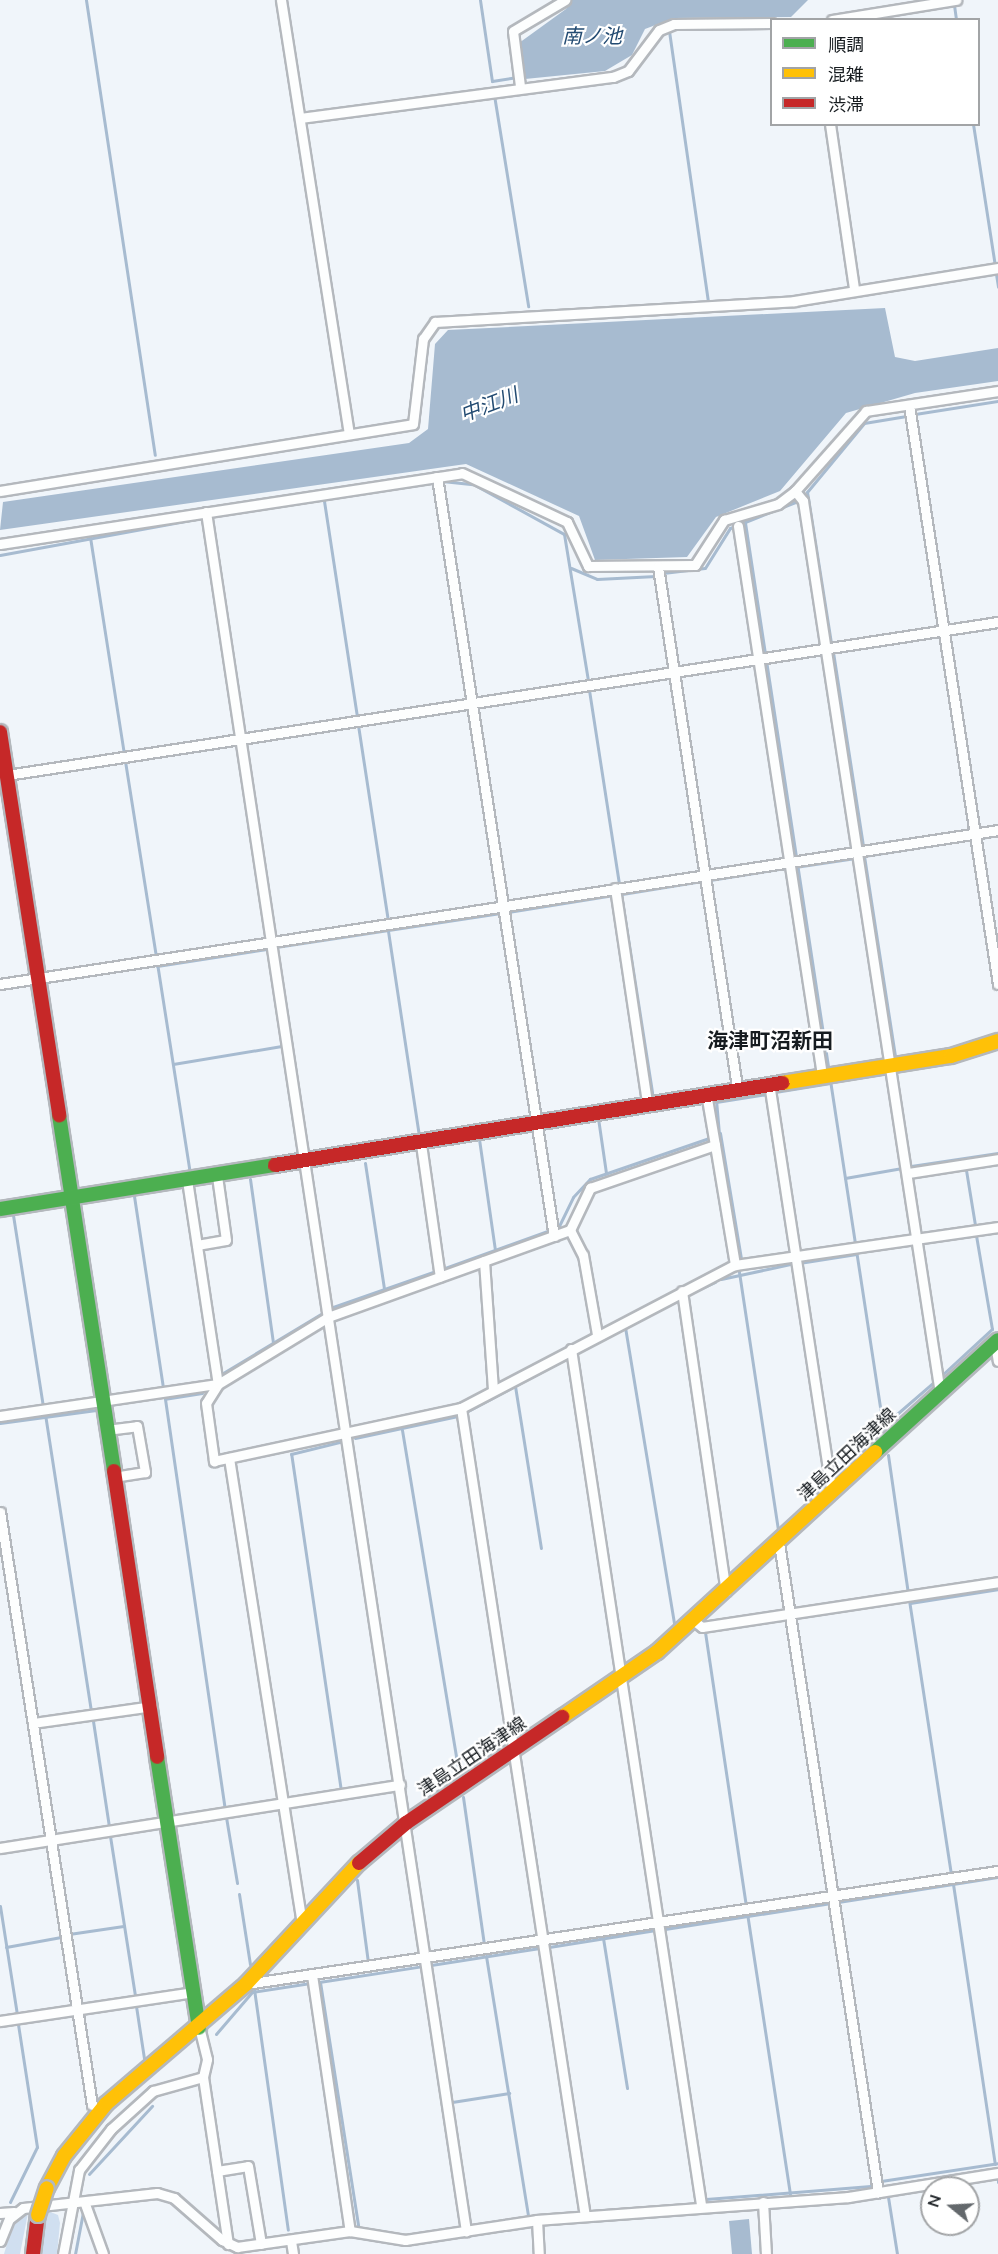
<!DOCTYPE html>
<meta charset="utf-8">
<style>
body{margin:0}
#map{position:relative;width:998px;height:2254px;overflow:hidden;background:#f0f5fa;font-family:"Nunito Sans","Noto Sans JP",sans-serif}
div>[style]{position:absolute}
[style*='--x']{left:calc(var(--x)*1px);top:calc(var(--y)*1px);width:calc(var(--w)*1px);rotate:calc(var(--a)*1deg)}
.green>*{inset:0;background:#d0dff0}
.water>*{inset:0;background:#a7bbd0}
.stream>*{height:3px;margin:-1.5px;padding:0 1.5px;transform-origin:1.5px;border-radius:1.5px;background:#a7bbd0}
.roads{filter:drop-shadow(2px 0 #b4b8bd) drop-shadow(-2px 0 #b4b8bd) drop-shadow(0 2px #b4b8bd) drop-shadow(0 -2px #b4b8bd)}
.street>*{height:9px;margin:-4.5px;padding:0 4.5px;transform-origin:4.5px;border-radius:4.5px;background:#fdfefe}
.fast>*{height:14px;margin:-7px;padding:0 7px;transform-origin:7px;border-radius:7px;background:#4caf50}
.slow>*{height:14px;margin:-7px;padding:0 7px;transform-origin:7px;border-radius:7px;background:#ffc107}
.jam>*{height:14px;margin:-7px;padding:0 7px;transform-origin:7px;border-radius:7px;background:#c62828}
.bridges{filter:drop-shadow(2px 0 #b4b8bd) drop-shadow(-2px 0 #b4b8bd) drop-shadow(0 2px #b4b8bd) drop-shadow(0 -2px #b4b8bd)}
.slow-bridge>*{height:14px;margin:-7px;padding:0 7px;transform-origin:7px;border-radius:7px;background:#ffc107}
span{translate:-50% -50%;white-space:nowrap;text-align:center;line-height:1.15;-webkit-text-stroke:4.5px #fff;paint-order:stroke}
.street-label{font-size:18px;color:#171c20}
.water-label{font-size:20px;color:#234b72;font-style:italic}
.quarter-label{font-size:21px;color:#171c20;font-weight:700}
.legend{position:absolute;left:770px;top:18px;width:210px;height:108px;box-sizing:border-box;background:#fff;border:2px solid #a2a4a6;margin:0;padding:8px 10px;list-style:none;font-size:18px;color:#171c20}
.legend li{display:flex;align-items:center;gap:12px;height:30px}
.legend b{width:30px;border:2px solid #a2a4a6}
.north{position:absolute;left:920px;top:2176px;width:60px;height:60px;box-sizing:border-box;background:#fff;border:2px solid #a2a4a6;border-radius:50%;rotate:288deg;font-size:16px;font-weight:700;line-height:24px;text-align:center;color:#171c20}
.north::after{content:'';display:block;margin:auto;width:21px;height:27px;background:#63686c;clip-path:polygon(50% 0,100% 100%,50% 72%,0 100%)}
</style>
<div id="map">
<div class="green">
<i style="clip-path:polygon(48px 2211px,58px 2215px,60px 2223px,57px 2254px,41px 2254px)"></i>
<i style="clip-path:polygon(28px 2213px,20px 2254px,4px 2254px,14px 2220px)"></i>
</div>
<div class="water">
<i style="clip-path:polygon(571px 0,808px 0,791px 17px,674px 18px,645px 29px,632px 55px,605px 71px,525px 79px,519px 43px,566px 9px)"></i>
<i style="clip-path:polygon(885px 308px,895px 357px,915px 361px,998px 348px,998px 381px,915px 393px,846px 413px,780px 491px,716px 517px,687px 557px,595px 560px,579px 516px,466px 464px,0 530px,3px 502px,409px 443px,428px 429px,435px 344px,448px 330px)"></i>
<i style="clip-path:polygon(749px 2219px,752px 2254px,732px 2254px,729px 2221px)"></i>
</div>
<div class="stream">
<i style="--x:86;--y:0;--w:460;--a:81.4"></i>
<i style="--x:480;--y:0;--w:82;--a:81.6"></i>
<i style="--x:492;--y:81;--w:24;--a:-9"></i>
<i style="--x:954;--y:5;--w:15;--a:82"></i>
<i style="--x:669;--y:31;--w:273;--a:81.8"></i>
<i style="--x:494;--y:95;--w:214;--a:80.8"></i>
<i style="--x:973;--y:124;--w:144;--a:81.2"></i>
<i style="--x:996;--y:274;--w:13;--a:81"></i>
<i style="--x:915;--y:414;--w:84;--a:-8.9"></i>
<i style="--x:442;--y:481;--w:31;--a:6"></i>
<i style="--x:473;--y:484;--w:104;--a:28.8"></i>
<i style="--x:564;--y:534;--w:149;--a:80.7"></i>
<i style="--x:324;--y:501;--w:219;--a:81.3"></i>
<i style="--x:212;--y:516;--w:225;--a:-8.7"></i>
<i style="--x:744;--y:516;--w:563;--a:81.32"></i>
<i style="--x:90;--y:537;--w:219;--a:81.1"></i>
<i style="--x:0;--y:555;--w:205;--a:-10.4"></i>
<i style="--x:571;--y:568;--w:28;--a:23"></i>
<i style="--x:597;--y:579;--w:59;--a:-2.9"></i>
<i style="--x:663;--y:573;--w:42;--a:-6.8"></i>
<i style="--x:705;--y:568;--w:47;--a:-58"></i>
<i style="--x:730;--y:528;--w:73;--a:-21.7"></i>
<i style="--x:831;--y:643;--w:153;--a:-99"></i>
<i style="--x:807;--y:492;--w:89;--a:-50.4"></i>
<i style="--x:864;--y:423;--w:43;--a:-9.5"></i>
<i style="--x:833;--y:652;--w:195;--a:81.2"></i>
<i style="--x:589;--y:690;--w:196;--a:81.2"></i>
<i style="--x:358;--y:725;--w:197;--a:81.3"></i>
<i style="--x:125;--y:761;--w:198;--a:81"></i>
<i style="--x:981;--y:838;--w:17;--a:-10"></i>
<i style="--x:795;--y:867;--w:61;--a:-8.5"></i>
<i style="--x:710;--y:880;--w:76;--a:-9.1"></i>
<i style="--x:621;--y:894;--w:201;--a:81.1"></i>
<i style="--x:622;--y:894;--w:81;--a:-9.2"></i>
<i style="--x:508;--y:912;--w:107;--a:-9.1"></i>
<i style="--x:388;--y:931;--w:207;--a:81.4"></i>
<i style="--x:276;--y:947;--w:227;--a:-8.6"></i>
<i style="--x:157;--y:963;--w:213;--a:81.1"></i>
<i style="--x:157;--y:966;--w:111;--a:-8.8"></i>
<i style="--x:895;--y:1056;--w:202;--a:-98.8"></i>
<i style="--x:864;--y:856;--w:108;--a:-9"></i>
<i style="--x:173;--y:1064;--w:110;--a:-9.4"></i>
<i style="--x:830;--y:1080;--w:355;--a:81.3"></i>
<i style="--x:775;--y:1092;--w:56;--a:-9.3"></i>
<i style="--x:598;--y:1118;--w:56;--a:81.7"></i>
<i style="--x:720;--y:1133;--w:127;--a:80.5"></i>
<i style="--x:719;--y:1134;--w:32;--a:-95"></i>
<i style="--x:716;--y:1102;--w:52;--a:-8.9"></i>
<i style="--x:479;--y:1139;--w:112;--a:81.8"></i>
<i style="--x:365;--y:1163;--w:127;--a:81.4"></i>
<i style="--x:911;--y:1166;--w:88;--a:-8.5"></i>
<i style="--x:966;--y:1170;--w:56;--a:80.7"></i>
<i style="--x:845;--y:1178;--w:58;--a:-10"></i>
<i style="--x:250;--y:1179;--w:166;--a:82"></i>
<i style="--x:134;--y:1196;--w:194;--a:81.4"></i>
<i style="--x:13;--y:1215;--w:193;--a:81.1"></i>
<i style="--x:558;--y:1228;--w:34;--a:-64"></i>
<i style="--x:573;--y:1197;--w:25;--a:-47"></i>
<i style="--x:590;--y:1179;--w:126;--a:-19"></i>
<i style="--x:799;--y:1263;--w:58;--a:-9"></i>
<i style="--x:445;--y:1268;--w:112;--a:-19.9"></i>
<i style="--x:739;--y:1272;--w:260;--a:81.4"></i>
<i style="--x:721;--y:1279;--w:72;--a:-12.1"></i>
<i style="--x:687;--y:1295;--w:31;--a:-25"></i>
<i style="--x:333;--y:1307;--w:109;--a:-19.3"></i>
<i style="--x:625;--y:1327;--w:301;--a:80.6"></i>
<i style="--x:576;--y:1353;--w:31;--a:-27"></i>
<i style="--x:223;--y:1373;--w:118;--a:-31.1"></i>
<i style="--x:942;--y:1375;--w:68;--a:-42.6"></i>
<i style="--x:992;--y:1329;--w:95;--a:-99.7"></i>
<i style="--x:515;--y:1386;--w:164;--a:80.9"></i>
<i style="--x:202;--y:1393;--w:37;--a:171"></i>
<i style="--x:165;--y:1399;--w:414;--a:81.7"></i>
<i style="--x:468;--y:1411;--w:115;--a:-28.1"></i>
<i style="--x:45;--y:1414;--w:300;--a:81.2"></i>
<i style="--x:0;--y:1423;--w:97;--a:-7.7"></i>
<i style="--x:883;--y:1426;--w:69;--a:-40.9"></i>
<i style="--x:402;--y:1430;--w:348;--a:80.6"></i>
<i style="--x:355;--y:1438;--w:105;--a:-12.1"></i>
<i style="--x:888;--y:1455;--w:140;--a:81.8"></i>
<i style="--x:909;--y:1600;--w:276;--a:81.3"></i>
<i style="--x:910;--y:1603;--w:89;--a:-9"></i>
<i style="--x:705;--y:1632;--w:276;--a:81.5"></i>
<i style="--x:93;--y:1721;--w:107;--a:81.4"></i>
<i style="--x:520;--y:1758;--w:161;--a:81.4"></i>
<i style="--x:341;--y:1791;--w:341;--a:-98.4"></i>
<i style="--x:291;--y:1454;--w:55;--a:-13.8"></i>
<i style="--x:463;--y:1797;--w:148;--a:81.9"></i>
<i style="--x:226;--y:1817;--w:67;--a:80.5"></i>
<i style="--x:110;--y:1836;--w:162;--a:81.1"></i>
<i style="--x:357;--y:1880;--w:83;--a:82.4"></i>
<i style="--x:953;--y:1884;--w:283;--a:81.5"></i>
<i style="--x:239;--y:1894;--w:71;--a:81.1"></i>
<i style="--x:838;--y:1902;--w:162;--a:-8.9"></i>
<i style="--x:0;--y:1906;--w:110;--a:81.1"></i>
<i style="--x:747;--y:1913;--w:284;--a:81.3"></i>
<i style="--x:665;--y:1929;--w:168;--a:-8.9"></i>
<i style="--x:69;--y:1934;--w:55;--a:-8.4"></i>
<i style="--x:603;--y:1938;--w:152;--a:80.9"></i>
<i style="--x:6;--y:1947;--w:56;--a:-10.3"></i>
<i style="--x:549;--y:1947;--w:108;--a:-9"></i>
<i style="--x:486;--y:1956;--w:263;--a:80.8"></i>
<i style="--x:431;--y:1965;--w:110;--a:-8.9"></i>
<i style="--x:319;--y:1982;--w:105;--a:-8.7"></i>
<i style="--x:320;--y:1982;--w:246;--a:81.1"></i>
<i style="--x:254;--y:1989;--w:243;--a:82"></i>
<i style="--x:136;--y:2006;--w:53;--a:81.3"></i>
<i style="--x:216;--y:2034;--w:55;--a:-49.4"></i>
<i style="--x:252;--y:1992;--w:59;--a:-8.8"></i>
<i style="--x:452;--y:2102;--w:58;--a:-9"></i>
<i style="--x:89;--y:2174;--w:93;--a:-47.2"></i>
<i style="--x:998;--y:2179;--w:3;--a:90"></i>
<i style="--x:881;--y:2181;--w:118;--a:-8.7"></i>
<i style="--x:888;--y:2197;--w:58;--a:81"></i>
<i style="--x:706;--y:2199;--w:165;--a:-4.5"></i>
<i style="--x:10;--y:2202;--w:61;--a:-63.9"></i>
<i style="--x:37;--y:2147;--w:124;--a:-98.8"></i>
<i style="--x:75;--y:2254;--w:43;--a:-79.2"></i>
</div>
<div class="roads">
<div class="street">
<i style="--x:281;--y:0;--w:438;--a:81.1"></i>
<i style="--x:832;--y:20;--w:126;--a:-9.2"></i>
<i style="--x:520;--y:86;--w:55;--a:-97.3"></i>
<i style="--x:513;--y:31;--w:61;--a:-30.8"></i>
<i style="--x:300;--y:118;--w:316;--a:-7.5"></i>
<i style="--x:613;--y:77;--w:16;--a:-22"></i>
<i style="--x:628;--y:71;--w:51;--a:-52.9"></i>
<i style="--x:659;--y:30;--w:16;--a:-22"></i>
<i style="--x:674;--y:24;--w:98;--a:-0.6"></i>
<i style="--x:830;--y:124;--w:166;--a:81.7"></i>
<i style="--x:909;--y:405;--w:586;--a:81.26"></i>
<i style="--x:437;--y:477;--w:768;--a:81.24"></i>
<i style="--x:0;--y:491;--w:418;--a:-9.2"></i>
<i style="--x:413;--y:424;--w:86;--a:-83.3"></i>
<i style="--x:423;--y:339;--w:21;--a:-55"></i>
<i style="--x:435;--y:322;--w:360;--a:-3.3"></i>
<i style="--x:794;--y:301;--w:207;--a:-9.2"></i>
<i style="--x:795;--y:491;--w:13;--a:51"></i>
<i style="--x:803;--y:501;--w:902;--a:81.27"></i>
<i style="--x:206;--y:512;--w:1739;--a:81.4"></i>
<i style="--x:738;--y:526;--w:555;--a:81.3"></i>
<i style="--x:0;--y:544;--w:467;--a:-8.7"></i>
<i style="--x:462;--y:473;--w:116;--a:25"></i>
<i style="--x:567;--y:522;--w:49;--a:64.5"></i>
<i style="--x:588;--y:566;--w:107;--a:-0.5"></i>
<i style="--x:695;--y:565;--w:54;--a:-57.2"></i>
<i style="--x:724;--y:520;--w:56;--a:-16.5"></i>
<i style="--x:778;--y:504;--w:21;--a:-37"></i>
<i style="--x:795;--y:491;--w:107;--a:-48.4"></i>
<i style="--x:866;--y:411;--w:134;--a:-8.6"></i>
<i style="--x:658;--y:567;--w:526;--a:81.36"></i>
<i style="--x:7;--y:775;--w:1003;--a:-8.78"></i>
<i style="--x:615;--y:888;--w:216;--a:81.5"></i>
<i style="--x:0;--y:984;--w:1010;--a:-8.77"></i>
<i style="--x:769;--y:1083;--w:415;--a:81.3"></i>
<i style="--x:421;--y:1144;--w:134;--a:81.9"></i>
<i style="--x:715;--y:1145;--w:122;--a:80.5"></i>
<i style="--x:908;--y:1173;--w:91;--a:-8.8"></i>
<i style="--x:187;--y:1180;--w:206;--a:81.4"></i>
<i style="--x:218;--y:1384;--w:22;--a:122"></i>
<i style="--x:206;--y:1403;--w:59;--a:82.1"></i>
<i style="--x:214;--y:1461;--w:253;--a:-12.1"></i>
<i style="--x:461;--y:1408;--w:309;--a:-27.6"></i>
<i style="--x:735;--y:1265;--w:266;--a:-8.2"></i>
<i style="--x:570;--y:1230;--w:28;--a:63"></i>
<i style="--x:583;--y:1255;--w:80;--a:80"></i>
<i style="--x:197;--y:1245;--w:29;--a:-10"></i>
<i style="--x:226;--y:1240;--w:65;--a:-98"></i>
<i style="--x:484;--y:1261;--w:129;--a:86"></i>
<i style="--x:682;--y:1291;--w:303;--a:81.7"></i>
<i style="--x:995;--y:1343;--w:18;--a:81"></i>
<i style="--x:571;--y:1349;--w:866;--a:81.36"></i>
<i style="--x:461;--y:1408;--w:817;--a:81.28"></i>
<i style="--x:0;--y:1416;--w:220;--a:-8.4"></i>
<i style="--x:218;--y:1384;--w:129;--a:-31.3"></i>
<i style="--x:328;--y:1317;--w:257;--a:-19.8"></i>
<i style="--x:570;--y:1230;--w:47;--a:-64.5"></i>
<i style="--x:590;--y:1188;--w:132;--a:-19"></i>
<i style="--x:715;--y:1145;--w:53;--a:-99.8"></i>
<i style="--x:106;--y:1430;--w:31;--a:-7"></i>
<i style="--x:137;--y:1426;--w:47;--a:80.1"></i>
<i style="--x:145;--y:1472;--w:32;--a:171"></i>
<i style="--x:229;--y:1458;--w:471;--a:81.1"></i>
<i style="--x:0;--y:1512;--w:600;--a:81.18"></i>
<i style="--x:779;--y:1543;--w:657;--a:81.33"></i>
<i style="--x:694;--y:1621;--w:10;--a:37"></i>
<i style="--x:702;--y:1627;--w:299;--a:-8.6"></i>
<i style="--x:33;--y:1723;--w:120;--a:-8.1"></i>
<i style="--x:0;--y:1848;--w:405;--a:-9"></i>
<i style="--x:312;--y:1975;--w:259;--a:81.6"></i>
<i style="--x:246;--y:1984;--w:760;--a:-8.55"></i>
<i style="--x:0;--y:2021;--w:195;--a:-8.5"></i>
<i style="--x:203;--y:2077;--w:169;--a:81.5"></i>
<i style="--x:217;--y:2171;--w:31;--a:-9"></i>
<i style="--x:248;--y:2166;--w:79;--a:80.5"></i>
<i style="--x:763;--y:2202;--w:52;--a:86.7"></i>
<i style="--x:85;--y:2204;--w:53;--a:70.2"></i>
<i style="--x:0;--y:2213;--w:14;--a:-4"></i>
<i style="--x:537;--y:2220;--w:34;--a:87"></i>
<i style="--x:0;--y:2241;--w:24;--a:-68"></i>
<i style="--x:9;--y:2219;--w:18;--a:-38"></i>
<i style="--x:23;--y:2208;--w:135;--a:-6.4"></i>
<i style="--x:157;--y:2193;--w:18;--a:16"></i>
<i style="--x:174;--y:2198;--w:64;--a:41.2"></i>
<i style="--x:222;--y:2240;--w:17;--a:25"></i>
<i style="--x:237;--y:2247;--w:114;--a:-8.1"></i>
<i style="--x:350;--y:2231;--w:56;--a:9.3"></i>
<i style="--x:405;--y:2240;--w:134;--a:-8.6"></i>
<i style="--x:537;--y:2220;--w:312;--a:-4.2"></i>
<i style="--x:848;--y:2197;--w:152;--a:-9.1"></i>
<i style="--x:291;--y:2241;--w:13;--a:81"></i>
<i style="--x:63;--y:2254;--w:86;--a:-79.2"></i>
<i style="--x:79;--y:2170;--w:52;--a:-52"></i>
<i style="--x:111;--y:2129;--w:57;--a:-42.1"></i>
<i style="--x:153;--y:2091;--w:52;--a:-15.6"></i>
<i style="--x:203;--y:2077;--w:18;--a:-77"></i>
<i style="--x:207;--y:2059;--w:32;--a:-104"></i>
</div>
<div class="fast">
<i style="--x:59;--y:1115;--w:360;--a:81.2"></i>
<i style="--x:0;--y:1209;--w:278;--a:-9.1"></i>
<i style="--x:875;--y:1452;--w:166;--a:-42.3"></i>
<i style="--x:157;--y:1757;--w:274;--a:81.2"></i>
</div>
<div class="slow">
<i style="--x:782;--y:1083;--w:171;--a:-9.1"></i>
<i style="--x:951;--y:1056;--w:49;--a:-17.7"></i>
<i style="--x:562;--y:1717;--w:115;--a:-34.4"></i>
<i style="--x:657;--y:1652;--w:296;--a:-42.5"></i>
<i style="--x:47;--y:2188;--w:36;--a:-62"></i>
<i style="--x:64;--y:2156;--w:67;--a:-51.1"></i>
<i style="--x:106;--y:2104;--w:184;--a:-40.6"></i>
<i style="--x:246;--y:1984;--w:166;--a:-47"></i>
</div>
<div class="jam">
<i style="--x:0;--y:732;--w:388;--a:81.2"></i>
<i style="--x:275;--y:1165;--w:514;--a:-9.19"></i>
<i style="--x:114;--y:1471;--w:289;--a:81.4"></i>
<i style="--x:359;--y:1863;--w:62;--a:-40.4"></i>
<i style="--x:406;--y:1823;--w:189;--a:-34.2"></i>
<i style="--x:33;--y:2254;--w:39;--a:-83"></i>
</div>
</div>
<div class="bridges">
<div class="slow-bridge">
<i style="--x:38;--y:2215;--w:28;--a:-72"></i>
</div>
</div>
<div class="street-label">
<span style="left:847px;top:1455px;rotate:-43deg">津島立田海津線</span>
<span style="left:472px;top:1757px;rotate:-34deg">津島立田海津線</span>
</div>
<div class="water-label">
<span style="left:592px;top:36px">南ノ池</span>
<span style="left:489px;top:405px;rotate:-21deg">中江川</span>
</div>
<div class="quarter-label">
<span style="left:770px;top:1041px">海津町沼新田</span>
</div>
<ul class="legend">
<li><b style="height:8px;background:#4caf50"></b>順調</li>
<li><b style="height:8px;background:#ffc107"></b>混雑</li>
<li><b style="height:8px;background:#c62828"></b>渋滞</li>
</ul>
<div class="north">N</div>
</div>
